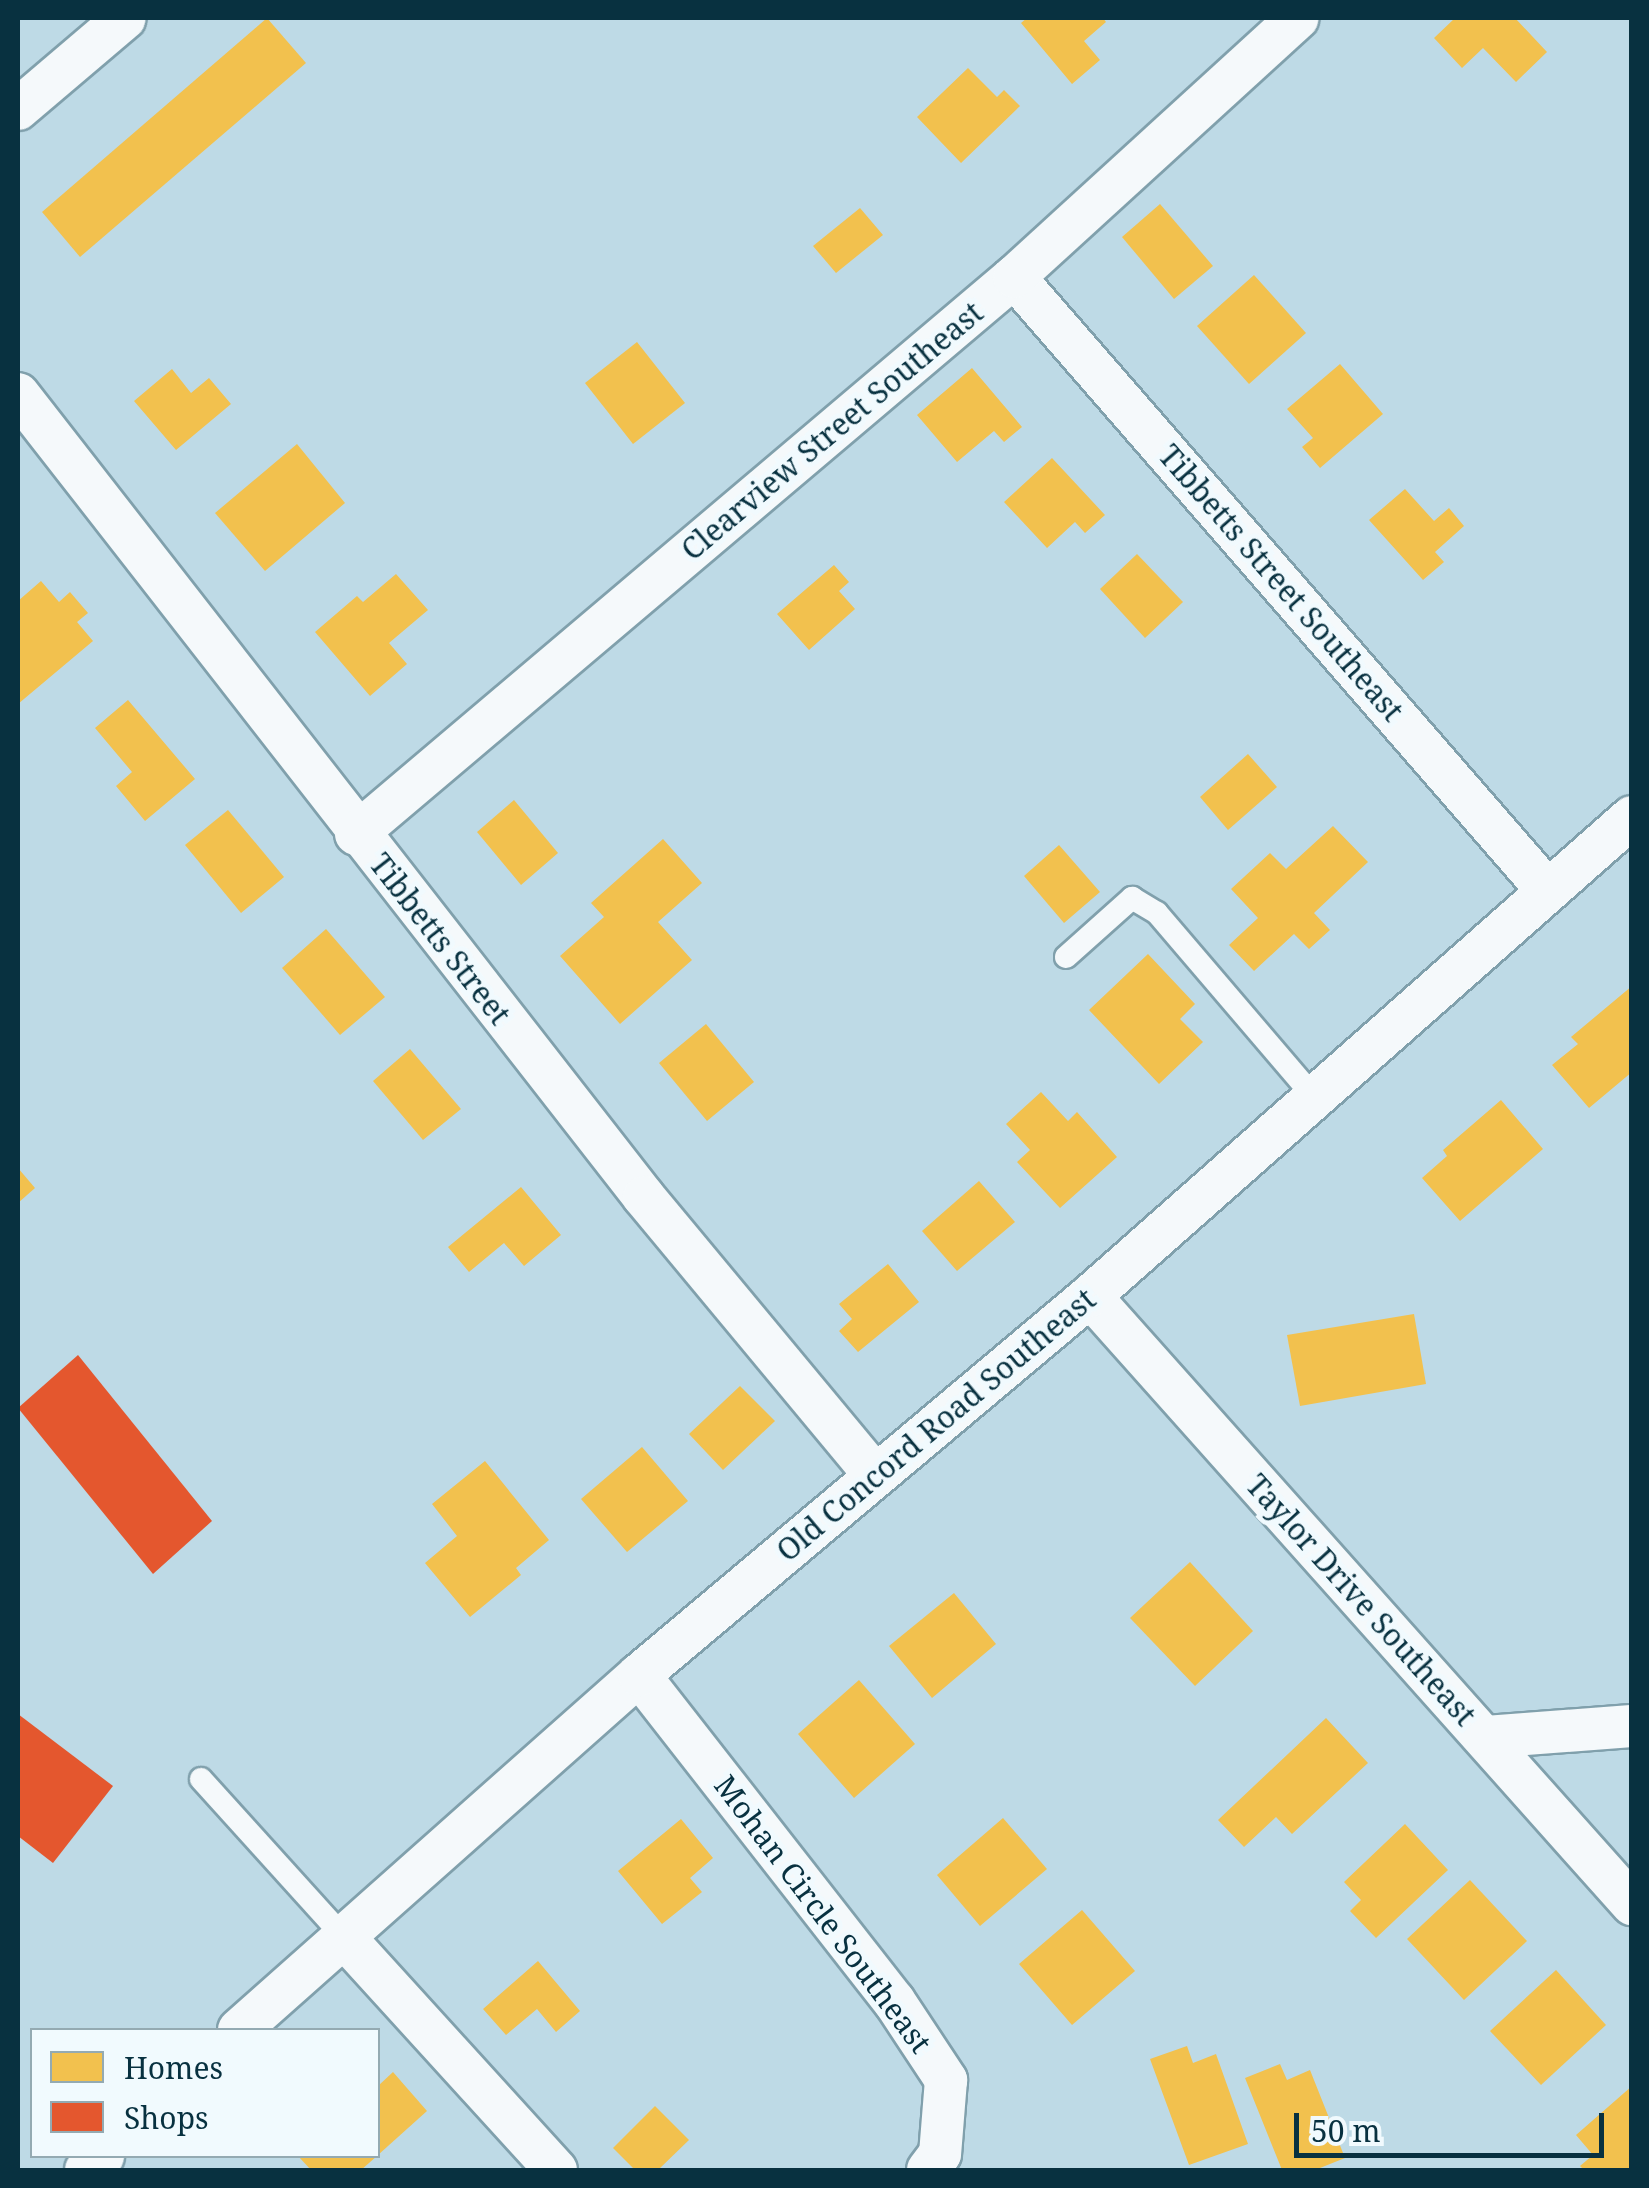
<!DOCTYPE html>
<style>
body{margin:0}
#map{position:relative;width:1649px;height:2188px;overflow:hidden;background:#bedae6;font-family:"Noto Serif",serif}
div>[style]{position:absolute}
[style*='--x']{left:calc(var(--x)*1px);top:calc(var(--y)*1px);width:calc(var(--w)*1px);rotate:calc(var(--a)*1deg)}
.homes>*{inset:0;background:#f2c14e}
.shops>*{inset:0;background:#e4572e}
.roads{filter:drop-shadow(2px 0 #80a0ac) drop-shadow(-2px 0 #80a0ac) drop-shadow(0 2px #80a0ac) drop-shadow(0 -2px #80a0ac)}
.service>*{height:22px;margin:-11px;padding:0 11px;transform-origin:11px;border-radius:11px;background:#f5f9fb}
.minor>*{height:42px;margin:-21px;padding:0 21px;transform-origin:21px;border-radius:21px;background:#f5f9fb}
span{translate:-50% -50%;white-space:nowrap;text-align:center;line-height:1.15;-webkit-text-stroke:10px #f1fafe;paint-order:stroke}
.street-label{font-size:30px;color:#083140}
.frame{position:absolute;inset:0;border:20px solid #083140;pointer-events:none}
.legend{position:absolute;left:30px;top:2028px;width:350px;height:130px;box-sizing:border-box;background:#f1fafe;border:2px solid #94aab2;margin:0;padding:12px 18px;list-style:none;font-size:30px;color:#083140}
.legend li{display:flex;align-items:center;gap:20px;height:50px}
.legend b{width:50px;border:2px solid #94aab2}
.scale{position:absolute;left:1294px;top:2113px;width:310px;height:45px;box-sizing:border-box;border:5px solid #083140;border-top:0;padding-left:12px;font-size:30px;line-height:35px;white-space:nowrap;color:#083140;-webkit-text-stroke:8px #f1fafe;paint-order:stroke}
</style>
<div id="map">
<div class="homes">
<i style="clip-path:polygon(267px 18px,306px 63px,80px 257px,42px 212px)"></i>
<i style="clip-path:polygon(1027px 18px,1103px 18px,1106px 22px,1084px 41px,1100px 60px,1072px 84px,1021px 23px)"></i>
<i style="clip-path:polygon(1455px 18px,1515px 18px,1547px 52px,1516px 82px,1483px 48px,1462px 68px,1434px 38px)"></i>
<i style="clip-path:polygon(968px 68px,997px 97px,1004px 90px,1020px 106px,961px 163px,917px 117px)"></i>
<i style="clip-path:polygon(1160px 204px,1213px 266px,1174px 299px,1122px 237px)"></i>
<i style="clip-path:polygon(860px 208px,883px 235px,836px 273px,813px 246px)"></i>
<i style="clip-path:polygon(1254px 275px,1306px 333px,1249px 384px,1197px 326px)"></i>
<i style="clip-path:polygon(637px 342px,685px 403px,633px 444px,585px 383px)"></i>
<i style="clip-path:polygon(1340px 364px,1383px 414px,1320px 468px,1302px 447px,1313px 438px,1287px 409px)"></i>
<i style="clip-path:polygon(972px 368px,1022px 427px,1004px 442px,994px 431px,957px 462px,917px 415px)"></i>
<i style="clip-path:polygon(172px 369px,191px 393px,209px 378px,231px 404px,176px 450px,134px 401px)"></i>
<i style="clip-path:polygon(297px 444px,345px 503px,265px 571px,215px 513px)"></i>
<i style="clip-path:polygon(1052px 458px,1105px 515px,1085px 533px,1075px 522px,1047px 548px,1004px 502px)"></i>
<i style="clip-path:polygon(1405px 489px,1434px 521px,1449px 508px,1464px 526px,1435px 552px,1444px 562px,1423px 580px,1369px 520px)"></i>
<i style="clip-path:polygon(1137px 554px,1183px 602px,1145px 638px,1100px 589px)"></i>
<i style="clip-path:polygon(834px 565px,849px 582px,839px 591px,855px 609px,809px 650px,777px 614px)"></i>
<i style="clip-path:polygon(396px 574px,428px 610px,389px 643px,407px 664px,370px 696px,315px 632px,357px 596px,363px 602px)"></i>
<i style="clip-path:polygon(41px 581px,59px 602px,70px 592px,88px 613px,77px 622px,93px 641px,18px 704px,18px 601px)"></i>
<i style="clip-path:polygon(128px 700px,195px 779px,145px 821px,116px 786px,132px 772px,95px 728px)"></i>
<i style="clip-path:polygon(1248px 754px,1277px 787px,1228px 830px,1200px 797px)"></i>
<i style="clip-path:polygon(514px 800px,558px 853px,521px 885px,477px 832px)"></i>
<i style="clip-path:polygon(228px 810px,284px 877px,241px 913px,185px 845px)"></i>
<i style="clip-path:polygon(1333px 826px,1368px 862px,1314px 913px,1330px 930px,1309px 949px,1294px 934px,1254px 971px,1229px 945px,1258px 918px,1231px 889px,1270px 853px,1286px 869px)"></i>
<i style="clip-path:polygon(663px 839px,702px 883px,658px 922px,692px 960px,620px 1024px,560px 956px,604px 917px,591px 903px)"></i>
<i style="clip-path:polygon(1059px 845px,1100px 892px,1064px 923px,1024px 876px)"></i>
<i style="clip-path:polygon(326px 929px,385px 997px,340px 1035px,282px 968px)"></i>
<i style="clip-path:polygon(1148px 954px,1195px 1004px,1180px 1019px,1203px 1042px,1159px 1084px,1089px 1010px)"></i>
<i style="clip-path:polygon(1632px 986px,1632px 1072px,1589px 1108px,1552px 1065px,1578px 1044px,1571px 1037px)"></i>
<i style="clip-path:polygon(706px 1024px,754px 1082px,707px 1121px,659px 1063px)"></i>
<i style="clip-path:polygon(410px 1049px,461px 1109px,423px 1140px,373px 1081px)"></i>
<i style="clip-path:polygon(1041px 1092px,1068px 1121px,1077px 1112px,1117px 1157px,1060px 1208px,1017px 1162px,1030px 1150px,1006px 1124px)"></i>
<i style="clip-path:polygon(1501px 1100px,1543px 1149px,1460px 1221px,1422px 1178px,1447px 1156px,1443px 1150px)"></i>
<i style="clip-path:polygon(18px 1168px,35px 1188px,18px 1203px)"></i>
<i style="clip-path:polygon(979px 1181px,1015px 1222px,957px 1271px,922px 1231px)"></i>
<i style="clip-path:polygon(521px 1187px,561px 1235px,524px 1266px,504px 1243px,469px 1272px,448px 1247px)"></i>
<i style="clip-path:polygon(888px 1264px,919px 1302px,858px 1352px,839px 1331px,852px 1319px,839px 1304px)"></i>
<i style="clip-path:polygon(1414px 1314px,1426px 1384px,1300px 1406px,1287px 1335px)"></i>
<i style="clip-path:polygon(740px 1386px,775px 1421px,723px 1470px,689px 1434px)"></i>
<i style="clip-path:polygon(642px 1447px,688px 1501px,627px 1552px,581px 1499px)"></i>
<i style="clip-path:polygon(485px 1461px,549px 1540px,516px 1568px,521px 1575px,470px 1617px,425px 1563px,457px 1536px,432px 1504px)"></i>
<i style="clip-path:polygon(1190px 1562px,1253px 1631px,1195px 1686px,1130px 1618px)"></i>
<i style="clip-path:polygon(954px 1593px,996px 1644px,932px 1698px,889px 1646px)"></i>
<i style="clip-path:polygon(859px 1680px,915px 1744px,854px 1798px,798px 1734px)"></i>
<i style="clip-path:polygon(1326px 1718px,1368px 1763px,1292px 1834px,1276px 1817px,1244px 1847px,1218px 1820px)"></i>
<i style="clip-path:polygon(1003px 1818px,1047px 1869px,980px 1926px,937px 1875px)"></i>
<i style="clip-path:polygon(681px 1819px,713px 1858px,690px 1878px,702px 1892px,662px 1924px,618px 1871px)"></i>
<i style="clip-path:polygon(1405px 1824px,1448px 1870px,1376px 1938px,1350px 1911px,1361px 1900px,1344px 1882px)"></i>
<i style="clip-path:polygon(1470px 1880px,1527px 1941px,1464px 2000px,1407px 1939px)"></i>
<i style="clip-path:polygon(1082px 1910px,1135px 1971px,1072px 2025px,1019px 1964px)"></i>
<i style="clip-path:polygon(538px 1961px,580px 2011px,556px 2032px,537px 2009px,506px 2035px,483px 2009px)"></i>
<i style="clip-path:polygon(1556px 1970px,1606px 2025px,1541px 2085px,1490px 2031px)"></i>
<i style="clip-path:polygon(1187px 2046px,1193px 2063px,1216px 2054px,1248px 2144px,1189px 2165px,1150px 2059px)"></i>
<i style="clip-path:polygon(1280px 2064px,1287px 2080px,1310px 2070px,1345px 2158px,1315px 2170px,1282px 2170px,1245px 2078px)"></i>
<i style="clip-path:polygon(393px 2072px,427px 2111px,378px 2155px,378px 2086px)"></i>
<i style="clip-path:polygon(1632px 2086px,1632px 2170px,1584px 2170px,1580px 2166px,1593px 2155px,1576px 2135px)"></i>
<i style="clip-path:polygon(655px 2106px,689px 2140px,658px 2170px,635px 2170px,613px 2148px)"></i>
<i style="clip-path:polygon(298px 2156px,377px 2156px,361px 2170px,311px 2170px)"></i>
</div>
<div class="shops">
<i style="clip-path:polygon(78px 1355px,212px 1521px,153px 1574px,18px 1408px)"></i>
<i style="clip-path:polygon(18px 1714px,113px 1786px,53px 1863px,18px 1836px)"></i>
</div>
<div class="roads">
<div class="service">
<i style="--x:1066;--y:957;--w:89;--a:-41.8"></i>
<i style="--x:1132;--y:898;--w:29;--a:31"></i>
<i style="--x:1157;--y:913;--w:242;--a:49.5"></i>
<i style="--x:201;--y:1779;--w:210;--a:47.9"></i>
</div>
<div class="minor">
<i style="--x:18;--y:109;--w:140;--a:-40.4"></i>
<i style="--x:1014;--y:277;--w:812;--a:48.99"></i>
<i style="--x:18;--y:394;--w:1018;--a:52.06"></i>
<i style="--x:644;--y:1197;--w:361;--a:50.3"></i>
<i style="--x:356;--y:834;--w:862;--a:-40.25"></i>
<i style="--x:1014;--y:277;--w:384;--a:-42.4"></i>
<i style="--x:1090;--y:1296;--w:815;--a:48.28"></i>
<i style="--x:639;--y:1675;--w:414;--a:52"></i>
<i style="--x:894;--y:2001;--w:95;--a:56.6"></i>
<i style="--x:946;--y:2080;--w:74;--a:94.6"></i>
<i style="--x:940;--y:2154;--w:20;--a:127"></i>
<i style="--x:1486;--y:1737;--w:146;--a:-4.3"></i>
<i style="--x:342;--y:1935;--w:318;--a:47.7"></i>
<i style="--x:239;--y:2030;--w:535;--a:-41.59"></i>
<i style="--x:639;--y:1675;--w:589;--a:-40.04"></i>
<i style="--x:1090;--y:1296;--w:723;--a:-41.47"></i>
<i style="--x:86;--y:2170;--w:22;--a:-39"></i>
</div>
</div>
<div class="street-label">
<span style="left:832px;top:431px;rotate:-40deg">Clearview Street Southeast</span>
<span style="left:1281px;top:583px;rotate:49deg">Tibbetts Street Southeast</span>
<span style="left:440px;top:939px;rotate:52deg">Tibbetts Street</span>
<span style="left:936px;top:1425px;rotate:-40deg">Old Concord Road Southeast</span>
<span style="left:1361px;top:1600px;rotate:48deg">Taylor Drive Southeast</span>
<span style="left:823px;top:1914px;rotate:53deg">Mohan Circle Southeast</span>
</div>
<div class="frame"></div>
<ul class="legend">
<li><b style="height:28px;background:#f2c14e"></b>Homes</li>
<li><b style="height:28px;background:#e4572e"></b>Shops</li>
</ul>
<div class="scale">50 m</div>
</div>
